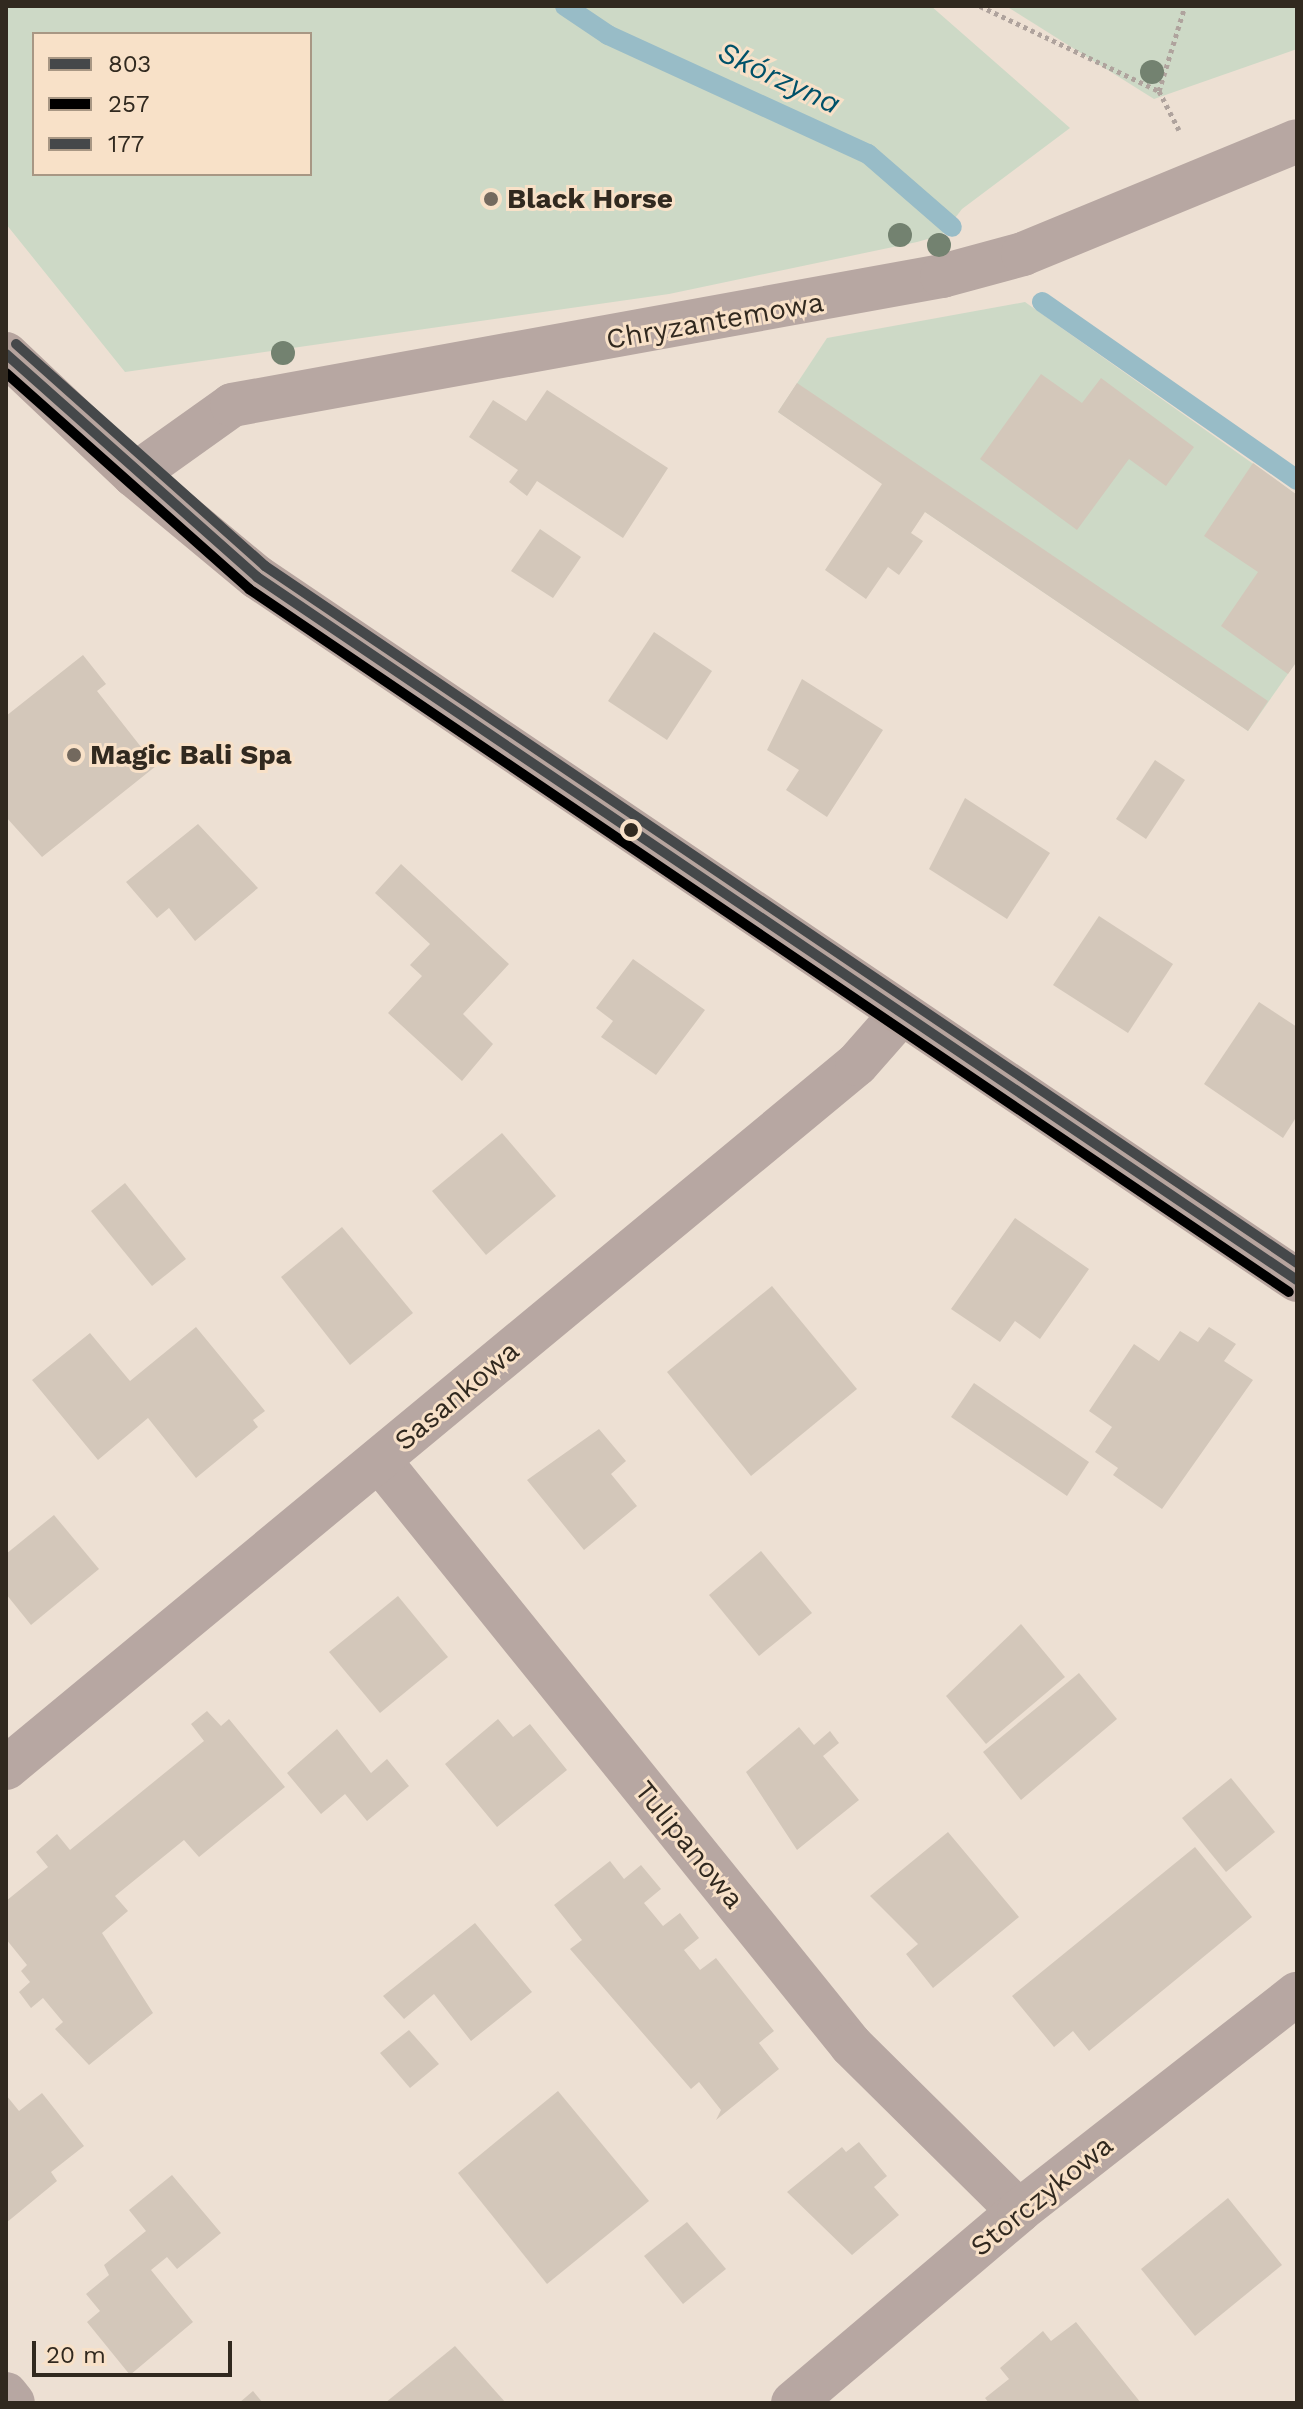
<!DOCTYPE html>
<meta charset="utf-8">
<style>
body{margin:0}
#map{position:relative;width:1303px;height:2409px;overflow:hidden;background:#ede0d3;font-family:"Work Sans",sans-serif}
div>[style]{position:absolute}
[style*='--x']{left:calc(var(--x)*1px);top:calc(var(--y)*1px);width:calc(var(--w)*1px);rotate:calc(var(--a)*1deg)}
.green>*{inset:0;background:#cdd9c6}
.stream>*{height:20px;margin:-10px;padding:0 10px;transform-origin:10px;border-radius:10px;background:#98bcc7}
.building>*{inset:0;background:#d3c7ba}
.path>*{height:5px;margin-top:-2.5px;transform-origin:0;background:repeating-linear-gradient(90deg,#afa39d 0 4px,transparent 0 8px)}
.street>*{height:44px;margin:-22px;padding:0 22px;transform-origin:22px;border-radius:22px;background:#b7a7a2}
.secondary>*{height:44px;margin:-22px;padding:0 22px;transform-origin:22px;border-radius:22px;background:#b6a49e}
.bus-1>*{height:10px;margin:-5px;padding:0 5px;transform-origin:5px;border-radius:5px;background:#45484a}
.bus-2>*{height:10px;margin:-5px;padding:0 5px;transform-origin:5px;border-radius:5px;background:#000}
.bus-3>*{height:10px;margin:-5px;padding:0 5px;transform-origin:5px;border-radius:5px;background:#45484a}
.trees>*{width:24px;height:24px;margin:-12px;border-radius:50%;background:#738270}
.dots>*{width:22px;height:22px;translate:-50% -50%;box-sizing:border-box;border:4px solid #f8e1c8;border-radius:50%}
span{translate:-50% -50%;white-space:nowrap;text-align:center;line-height:1.15;-webkit-text-stroke:6px #f8e1c8;paint-order:stroke}
.poi-label{font-size:28px;color:#31291f;font-weight:700}
.left{translate:0 -50%;text-align:left}
.street-label{font-size:28px;color:#31291f}
.water-label{font-size:30px;color:#005169;font-style:italic}
.frame{position:absolute;inset:0;border:8px solid #31291f;pointer-events:none}
.legend{position:absolute;left:32px;top:32px;width:280px;height:144px;box-sizing:border-box;background:#f8e1c8;border:2px solid #a89784;margin:0;padding:10px 14px;list-style:none;font-size:24px;color:#31291f}
.legend li{display:flex;align-items:center;gap:16px;height:40px}
.legend b{width:40px;border:2px solid #a89784}
.scale{position:absolute;left:32px;top:2341px;width:200px;height:36px;box-sizing:border-box;border:4px solid #31291f;border-top:0;padding-left:10px;font-size:24px;line-height:28px;white-space:nowrap;color:#31291f;-webkit-text-stroke:6px #f8e1c8;paint-order:stroke}
</style>
<div id="map">
<div class="green">
<i style="clip-path:polygon(evenodd,6px 6px,931px 6px,1070px 128px,962px 209px,942px 235px,917px 242px,669px 294px,125px 372px,6px 224px,6px 6px,310px 34px,310px 174px,34px 174px,34px 34px,310px 34px)"></i>
<i style="clip-path:polygon(1006px 6px,1297px 6px,1297px 49px,1154px 99px)"></i>
<i style="clip-path:polygon(1025px 302px,1297px 495px,1297px 661px,1248px 731px,778px 412px,827px 338px)"></i>
</div>
<div class="stream">
<i style="--x:565;--y:6;--w:52;--a:34"></i>
<i style="--x:608;--y:35;--w:286;--a:24.6"></i>
<i style="--x:868;--y:154;--w:111;--a:41"></i>
<i style="--x:1042;--y:302;--w:311;--a:34.9"></i>
</div>
<div class="building">
<i style="clip-path:polygon(1041px 374px,1082px 403px,1101px 378px,1194px 447px,1166px 486px,1129px 459px,1077px 530px,980px 459px)"></i>
<i style="clip-path:polygon(797px 383px,1268px 701px,1248px 731px,925px 512px,911px 533px,923px 541px,899px 575px,888px 567px,866px 599px,825px 570px,882px 484px,778px 412px)"></i>
<i style="clip-path:polygon(547px 390px,668px 468px,623px 538px,537px 481px,527px 496px,509px 482px,518px 470px,469px 437px,493px 400px,526px 421px)"></i>
<i style="clip-path:polygon(1253px 463px,1297px 495px,1297px 661px,1288px 674px,1221px 626px,1258px 572px,1204px 536px)"></i>
<i style="clip-path:polygon(540px 529px,581px 557px,553px 598px,511px 571px)"></i>
<i style="clip-path:polygon(654px 632px,712px 671px,667px 740px,608px 701px)"></i>
<i style="clip-path:polygon(83px 655px,106px 684px,97px 691px,156px 766px,42px 857px,6px 817px,6px 716px)"></i>
<i style="clip-path:polygon(802px 679px,883px 730px,827px 817px,786px 790px,799px 770px,767px 750px)"></i>
<i style="clip-path:polygon(1155px 760px,1185px 780px,1146px 839px,1116px 819px)"></i>
<i style="clip-path:polygon(965px 798px,1050px 853px,1007px 919px,929px 869px)"></i>
<i style="clip-path:polygon(198px 824px,258px 888px,195px 941px,169px 908px,157px 918px,126px 882px)"></i>
<i style="clip-path:polygon(401px 864px,509px 964px,463px 1014px,493px 1044px,462px 1081px,388px 1013px,422px 976px,410px 965px,430px 944px,375px 893px)"></i>
<i style="clip-path:polygon(1099px 916px,1173px 964px,1128px 1033px,1053px 985px)"></i>
<i style="clip-path:polygon(633px 959px,705px 1010px,656px 1075px,601px 1037px,613px 1021px,596px 1008px)"></i>
<i style="clip-path:polygon(1259px 1002px,1297px 1027px,1297px 1116px,1283px 1138px,1204px 1084px)"></i>
<i style="clip-path:polygon(502px 1133px,556px 1196px,486px 1255px,432px 1191px)"></i>
<i style="clip-path:polygon(125px 1183px,186px 1259px,152px 1286px,91px 1211px)"></i>
<i style="clip-path:polygon(1015px 1218px,1089px 1269px,1040px 1339px,1015px 1321px,1000px 1342px,951px 1309px)"></i>
<i style="clip-path:polygon(342px 1227px,413px 1313px,350px 1365px,281px 1277px)"></i>
<i style="clip-path:polygon(772px 1286px,857px 1389px,751px 1476px,667px 1372px)"></i>
<i style="clip-path:polygon(196px 1327px,265px 1411px,253px 1420px,258px 1427px,196px 1478px,148px 1418px,98px 1460px,32px 1380px,90px 1333px,130px 1381px)"></i>
<i style="clip-path:polygon(1209px 1327px,1236px 1344px,1224px 1361px,1253px 1380px,1162px 1509px,1113px 1475px,1118px 1468px,1095px 1452px,1112px 1427px,1089px 1411px,1134px 1344px,1159px 1361px,1180px 1331px,1198px 1342px)"></i>
<i style="clip-path:polygon(974px 1383px,1089px 1462px,1067px 1496px,951px 1417px)"></i>
<i style="clip-path:polygon(599px 1429px,626px 1461px,611px 1474px,637px 1506px,584px 1550px,527px 1480px)"></i>
<i style="clip-path:polygon(54px 1515px,99px 1569px,31px 1625px,6px 1594px,6px 1554px)"></i>
<i style="clip-path:polygon(761px 1551px,812px 1613px,759px 1656px,709px 1595px)"></i>
<i style="clip-path:polygon(398px 1596px,448px 1657px,380px 1713px,329px 1652px)"></i>
<i style="clip-path:polygon(1021px 1624px,1065px 1677px,986px 1744px,946px 1696px)"></i>
<i style="clip-path:polygon(1079px 1673px,1117px 1719px,1021px 1800px,983px 1752px)"></i>
<i style="clip-path:polygon(207px 1711px,221px 1726px,229px 1719px,285px 1787px,199px 1857px,184px 1840px,115px 1896px,128px 1911px,102px 1933px,153px 2013px,89px 2065px,55px 2029px,63px 2022px,43px 1998px,31px 2008px,19px 1992px,30px 1982px,21px 1971px,27px 1965px,6px 1939px,6px 1901px,48px 1867px,36px 1852px,57px 1834px,70px 1850px,204px 1741px,191px 1724px)"></i>
<i style="clip-path:polygon(498px 1719px,513px 1737px,530px 1724px,567px 1770px,497px 1827px,445px 1764px)"></i>
<i style="clip-path:polygon(799px 1727px,814px 1745px,830px 1731px,839px 1743px,823px 1756px,859px 1800px,797px 1850px,746px 1772px)"></i>
<i style="clip-path:polygon(337px 1729px,371px 1773px,387px 1759px,409px 1786px,367px 1821px,345px 1794px,321px 1814px,287px 1773px)"></i>
<i style="clip-path:polygon(1231px 1778px,1275px 1832px,1226px 1872px,1182px 1818px)"></i>
<i style="clip-path:polygon(948px 1832px,1019px 1917px,933px 1988px,906px 1954px,918px 1944px,870px 1896px)"></i>
<i style="clip-path:polygon(1195px 1847px,1252px 1917px,1089px 2051px,1073px 2031px,1054px 2047px,1012px 1996px)"></i>
<i style="clip-path:polygon(610px 1861px,624px 1879px,641px 1865px,661px 1889px,644px 1903px,663px 1926px,680px 1913px,699px 1938px,684px 1950px,700px 1970px,716px 1958px,774px 2031px,759px 2043px,779px 2069px,716px 2120px,721px 2110px,699px 2082px,691px 2089px,570px 1949px,582px 1940px,554px 1905px)"></i>
<i style="clip-path:polygon(475px 1923px,532px 1992px,471px 2041px,434px 1994px,404px 2019px,383px 1996px)"></i>
<i style="clip-path:polygon(409px 2030px,439px 2064px,410px 2088px,380px 2053px)"></i>
<i style="clip-path:polygon(558px 2091px,649px 2201px,547px 2284px,458px 2173px)"></i>
<i style="clip-path:polygon(42px 2093px,84px 2146px,51px 2172px,57px 2181px,6px 2223px,6px 2095px,19px 2111px)"></i>
<i style="clip-path:polygon(859px 2142px,887px 2176px,874px 2187px,899px 2215px,852px 2255px,787px 2192px,842px 2147px,846px 2152px)"></i>
<i style="clip-path:polygon(172px 2175px,221px 2233px,177px 2269px,167px 2257px,151px 2270px,193px 2322px,130px 2375px,87px 2322px,100px 2311px,86px 2294px,109px 2275px,104px 2265px,146px 2231px,129px 2210px)"></i>
<i style="clip-path:polygon(1228px 2198px,1282px 2265px,1195px 2336px,1141px 2269px)"></i>
<i style="clip-path:polygon(687px 2222px,726px 2269px,683px 2304px,644px 2256px)"></i>
<i style="clip-path:polygon(1076px 2322px,1141px 2403px,989px 2403px,985px 2398px,1009px 2379px,1000px 2368px,1043px 2331px,1051px 2341px)"></i>
<i style="clip-path:polygon(455px 2346px,506px 2403px,385px 2403px)"></i>
<i style="clip-path:polygon(253px 2391px,263px 2403px,239px 2403px)"></i>
</div>
<div class="path">
<i style="--x:980;--y:6;--w:198;--a:25.4"></i>
<i style="--x:1179;--y:130;--w:44;--a:-117.1"></i>
<i style="--x:1159;--y:91;--w:89;--a:-73"></i>
</div>
<div class="street">
<i style="--x:134;--y:475;--w:120;--a:-35.5"></i>
<i style="--x:232;--y:405;--w:722;--a:-10.3"></i>
<i style="--x:942;--y:276;--w:84;--a:-15.2"></i>
<i style="--x:1023;--y:254;--w:296;--a:-22.4"></i>
<i style="--x:379;--y:1460;--w:752;--a:51.1"></i>
<i style="--x:851;--y:2045;--w:236;--a:44.7"></i>
<i style="--x:6;--y:1768;--w:1104;--a:-39.6"></i>
<i style="--x:857;--y:1064;--w:65;--a:-48.7"></i>
<i style="--x:6;--y:2394;--w:11;--a:52"></i>
<i style="--x:793;--y:2403;--w:297;--a:-40.3"></i>
<i style="--x:1019;--y:2211;--w:353;--a:-38"></i>
</div>
<div class="secondary">
<i style="--x:6;--y:354;--w:176;--a:43.4"></i>
<i style="--x:134;--y:475;--w:160;--a:39.7"></i>
<i style="--x:257;--y:577;--w:1255;--a:34.06"></i>
</div>
<div class="bus-1">
<i style="--x:6;--y:354;--w:336;--a:41.6"></i>
<i style="--x:257;--y:577;--w:1255;--a:34.06"></i>
</div>
<div class="bus-2">
<i style="--x:6;--y:373;--w:325;--a:41.6"></i>
<i style="--x:249;--y:589;--w:1255;--a:34.06"></i>
</div>
<div class="bus-3">
<i style="--x:16;--y:344;--w:334;--a:41.7"></i>
<i style="--x:265;--y:566;--w:1245;--a:34.03"></i>
</div>
<div class="trees">
<i style="left:1152px;top:72px"></i>
<i style="left:900px;top:235px"></i>
<i style="left:939px;top:245px"></i>
<i style="left:283px;top:353px"></i>
</div>
<div class="dots">
<i style="left:491px;top:199px;background:#73695e"></i>
<i style="left:74px;top:755px;background:#73695e"></i>
<i style="left:631px;top:830px;background:#31291f"></i>
</div>
<div class="poi-label">
<span class="left" style="left:507px;top:199px">Black Horse</span>
<span class="left" style="left:90px;top:755px">Magic Bali Spa</span>
</div>
<div class="street-label">
<span style="left:715px;top:321px;rotate:-10deg">Chryzantemowa</span>
<span style="left:457px;top:1396px;rotate:-40deg">Sasankowa</span>
<span style="left:689px;top:1845px;rotate:51deg">Tulipanowa</span>
<span style="left:1042px;top:2196px;rotate:-39deg">Storczykowa</span>
</div>
<div class="water-label">
<span style="left:779px;top:78px;rotate:25deg">Skórzyna</span>
</div>
<div class="frame"></div>
<ul class="legend">
<li><b style="height:10px;background:#45484a"></b>803</li>
<li><b style="height:10px;background:#000"></b>257</li>
<li><b style="height:10px;background:#45484a"></b>177</li>
</ul>
<div class="scale">20 m</div>
</div>
